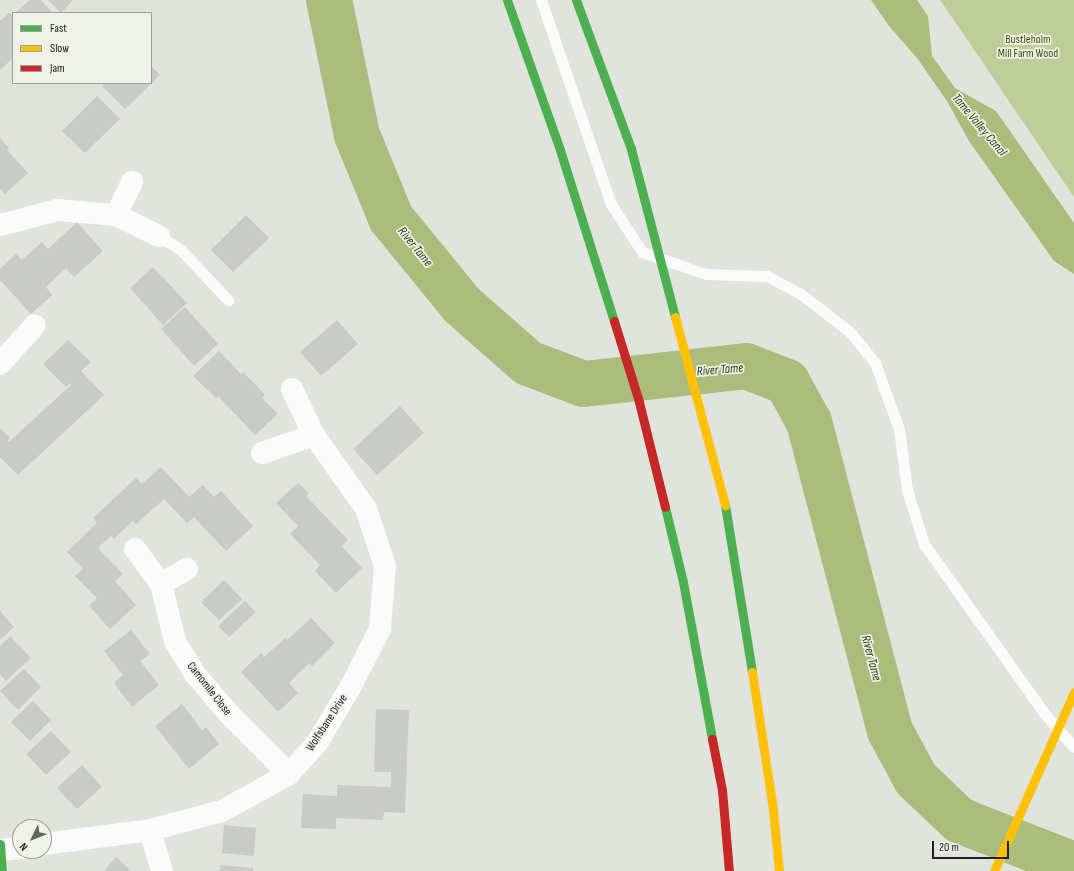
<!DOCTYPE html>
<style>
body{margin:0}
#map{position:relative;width:1074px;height:871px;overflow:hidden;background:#e1e3dd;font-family:"Sofia Sans Condensed",sans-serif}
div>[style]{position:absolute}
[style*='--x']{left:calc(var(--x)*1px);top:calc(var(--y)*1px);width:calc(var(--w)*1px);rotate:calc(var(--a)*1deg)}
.forest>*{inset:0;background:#bfcd98}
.water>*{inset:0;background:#abbc7b}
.river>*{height:46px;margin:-23px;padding:0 23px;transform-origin:23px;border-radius:23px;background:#abbc7b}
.building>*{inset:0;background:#c9cbc6}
.lane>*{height:11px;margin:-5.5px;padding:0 5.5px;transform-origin:5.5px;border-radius:5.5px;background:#fafbfa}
.street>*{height:22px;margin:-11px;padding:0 11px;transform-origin:11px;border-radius:11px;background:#fafbfa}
.fast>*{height:9px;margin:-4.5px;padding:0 4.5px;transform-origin:4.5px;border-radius:4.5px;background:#4caf50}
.slow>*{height:9px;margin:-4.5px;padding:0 4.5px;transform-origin:4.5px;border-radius:4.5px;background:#ffc107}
.jam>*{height:9px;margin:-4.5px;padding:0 4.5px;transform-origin:4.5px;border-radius:4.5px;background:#c62828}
span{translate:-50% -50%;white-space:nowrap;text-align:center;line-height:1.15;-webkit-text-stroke:3.5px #eff3e7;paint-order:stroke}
.park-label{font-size:12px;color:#3e4c06}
.street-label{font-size:12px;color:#20211d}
.water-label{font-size:13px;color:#2f3812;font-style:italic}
.legend{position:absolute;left:12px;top:12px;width:140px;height:72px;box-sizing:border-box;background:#eff3e7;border:1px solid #9c9f96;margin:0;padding:5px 7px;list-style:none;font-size:12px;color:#20211d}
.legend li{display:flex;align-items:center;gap:8px;height:20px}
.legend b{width:20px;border:1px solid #9c9f96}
.north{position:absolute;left:12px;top:819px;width:40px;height:40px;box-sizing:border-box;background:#eff3e7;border:1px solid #9c9f96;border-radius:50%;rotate:227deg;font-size:11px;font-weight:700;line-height:16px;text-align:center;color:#20211d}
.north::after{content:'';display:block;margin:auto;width:14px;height:18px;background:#646560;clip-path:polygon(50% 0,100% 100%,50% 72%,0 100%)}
.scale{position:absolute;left:932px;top:841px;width:77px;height:18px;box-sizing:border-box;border:2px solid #20211d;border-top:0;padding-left:5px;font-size:12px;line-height:14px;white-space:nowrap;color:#20211d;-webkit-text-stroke:3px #eff3e7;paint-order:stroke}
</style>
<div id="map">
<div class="forest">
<i style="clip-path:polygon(940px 0,1074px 0,1074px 197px,975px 51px)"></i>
</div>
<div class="water">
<i style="clip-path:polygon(871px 0,917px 0,928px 16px,932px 56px,955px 88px,996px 111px,1074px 223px,1074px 274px,1054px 261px,969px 141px,947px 101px,917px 58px,889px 26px)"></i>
</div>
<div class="river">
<i style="--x:329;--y:0;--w:138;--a:78.3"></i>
<i style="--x:357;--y:135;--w:90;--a:67.7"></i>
<i style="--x:391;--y:218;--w:112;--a:50.8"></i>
<i style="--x:462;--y:305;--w:88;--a:41.3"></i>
<i style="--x:528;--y:363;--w:60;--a:20.6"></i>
<i style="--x:584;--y:384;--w:163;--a:-6.3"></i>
<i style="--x:746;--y:366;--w:44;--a:21.3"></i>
<i style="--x:787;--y:382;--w:46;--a:61.2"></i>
<i style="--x:809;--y:422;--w:319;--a:75.3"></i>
<i style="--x:890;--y:731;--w:55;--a:61.6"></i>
<i style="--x:916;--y:779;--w:59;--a:43.6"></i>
<i style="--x:959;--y:820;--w:123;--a:21.4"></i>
</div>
<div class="building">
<i style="clip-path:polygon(30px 0,41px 0,53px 13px,15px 13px)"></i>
<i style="clip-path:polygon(48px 0,73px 0,61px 13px)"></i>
<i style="clip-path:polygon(9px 13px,13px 15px,13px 58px,0 70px,0 21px)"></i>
<i style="clip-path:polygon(151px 66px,160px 75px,125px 109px,102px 86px,106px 83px,151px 83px)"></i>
<i style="clip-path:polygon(97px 96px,120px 119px,85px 153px,62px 131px)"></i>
<i style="clip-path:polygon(0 138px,9px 148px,7px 150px,28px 173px,5px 194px,0 189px)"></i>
<i style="clip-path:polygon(246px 215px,269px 238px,233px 272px,211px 250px)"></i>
<i style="clip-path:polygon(77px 222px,103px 251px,74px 277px,66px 268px,46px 287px,52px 295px,31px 314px,0 280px,0 269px,16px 254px,22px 260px,42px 242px,48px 249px)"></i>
<i style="clip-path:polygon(153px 267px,187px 303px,163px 325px,130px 288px)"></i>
<i style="clip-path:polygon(185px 307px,218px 344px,194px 366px,161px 329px)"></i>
<i style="clip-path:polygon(337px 320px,358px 344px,321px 376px,300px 352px)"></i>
<i style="clip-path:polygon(68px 340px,91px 362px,81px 371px,104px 395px,18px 475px,0 457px,0 428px,10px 438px,8px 440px,9px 442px,71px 385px,70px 383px,66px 387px,43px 364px)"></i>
<i style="clip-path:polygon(219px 351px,241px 374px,243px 372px,255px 384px,265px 395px,262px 398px,278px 414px,255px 435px,218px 396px,216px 398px,193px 376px)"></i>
<i style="clip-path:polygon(400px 406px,424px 433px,377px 475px,353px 449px)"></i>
<i style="clip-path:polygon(161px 467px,189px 497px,203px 485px,214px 497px,221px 491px,253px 526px,226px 551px,194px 517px,187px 523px,164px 499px,136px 524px,133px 521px,114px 539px,111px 536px,98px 548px,123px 574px,115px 581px,136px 605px,110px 629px,89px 606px,97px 598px,75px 576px,83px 569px,67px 552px,97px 523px,93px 518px,136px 478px,142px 484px)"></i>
<i style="clip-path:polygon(298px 483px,309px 493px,306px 496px,348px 540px,341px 546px,362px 568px,336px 593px,315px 571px,320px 565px,290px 534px,298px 526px,276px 503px)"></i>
<i style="clip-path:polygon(224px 580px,242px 599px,219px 620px,201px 602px)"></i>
<i style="clip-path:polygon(245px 601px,256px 612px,229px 637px,218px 626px)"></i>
<i style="clip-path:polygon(0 611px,14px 627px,0 640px)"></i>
<i style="clip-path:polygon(311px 618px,335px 643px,312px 666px,309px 663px,289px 683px,298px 693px,278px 712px,241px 672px,261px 653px,264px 657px,285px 638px,287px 640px)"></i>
<i style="clip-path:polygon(131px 630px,150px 654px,140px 661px,159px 685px,132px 707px,114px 683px,123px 675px,104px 651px)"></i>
<i style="clip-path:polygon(10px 636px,31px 658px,6px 681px,0 674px,0 646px)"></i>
<i style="clip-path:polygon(24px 669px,41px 687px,18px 710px,0 691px)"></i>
<i style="clip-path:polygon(33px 701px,51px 720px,30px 741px,11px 722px)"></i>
<i style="clip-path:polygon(182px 704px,202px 730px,206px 727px,219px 744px,189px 769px,155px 726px)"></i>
<i style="clip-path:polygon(376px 709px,409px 710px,405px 813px,384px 812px,383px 820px,336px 818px,336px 829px,301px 828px,303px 794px,337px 796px,337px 785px,391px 787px,391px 772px,374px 772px)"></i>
<i style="clip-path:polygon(51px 731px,71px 752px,46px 775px,26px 754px)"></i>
<i style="clip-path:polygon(82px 765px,102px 787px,77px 809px,57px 788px)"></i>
<i style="clip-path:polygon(224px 825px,256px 828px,254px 856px,222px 853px)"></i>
<i style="clip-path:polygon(116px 857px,131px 871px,104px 871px)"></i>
<i style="clip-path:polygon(220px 865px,253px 868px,253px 871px,220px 871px)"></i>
</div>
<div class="lane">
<i style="--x:541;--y:0;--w:216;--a:71.1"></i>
<i style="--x:611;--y:204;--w:57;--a:57.1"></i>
<i style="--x:642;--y:252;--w:68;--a:19"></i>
<i style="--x:706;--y:274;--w:61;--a:1.9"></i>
<i style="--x:767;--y:276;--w:38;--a:28"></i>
<i style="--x:801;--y:294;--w:62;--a:37.8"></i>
<i style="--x:850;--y:332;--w:40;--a:51"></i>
<i style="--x:875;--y:363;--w:70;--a:70"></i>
<i style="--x:899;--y:429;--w:62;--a:82.5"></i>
<i style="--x:907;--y:490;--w:57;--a:72.5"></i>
<i style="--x:924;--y:544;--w:207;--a:54.6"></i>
<i style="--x:1044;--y:713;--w:45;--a:48.6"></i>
<i style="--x:159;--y:236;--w:26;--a:32"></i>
<i style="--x:181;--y:250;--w:69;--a:46.8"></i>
</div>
<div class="street">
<i style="--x:116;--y:215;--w:37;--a:-64"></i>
<i style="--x:0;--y:225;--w:59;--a:-14.7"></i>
<i style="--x:57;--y:210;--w:59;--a:4.8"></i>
<i style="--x:116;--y:215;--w:48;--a:26"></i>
<i style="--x:0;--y:364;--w:52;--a:-48.1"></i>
<i style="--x:262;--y:453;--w:55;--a:-19.1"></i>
<i style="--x:135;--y:549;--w:44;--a:53.4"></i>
<i style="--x:161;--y:584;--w:59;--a:76.2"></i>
<i style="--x:175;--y:641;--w:39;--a:59"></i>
<i style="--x:195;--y:674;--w:54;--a:49.5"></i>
<i style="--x:230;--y:715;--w:83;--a:45"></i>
<i style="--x:161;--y:584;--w:30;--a:-30"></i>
<i style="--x:150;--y:830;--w:43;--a:73.7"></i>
<i style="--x:44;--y:844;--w:107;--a:-7.5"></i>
<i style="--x:150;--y:830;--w:74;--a:-14.8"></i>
<i style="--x:222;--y:811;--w:77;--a:-28.9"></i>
<i style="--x:289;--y:774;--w:42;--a:-47.9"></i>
<i style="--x:317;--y:743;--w:66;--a:-59.2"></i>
<i style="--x:351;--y:686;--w:64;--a:-63"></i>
<i style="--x:380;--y:629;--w:63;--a:-85.5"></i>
<i style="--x:385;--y:566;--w:60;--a:-108.4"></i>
<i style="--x:366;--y:509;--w:90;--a:-125.1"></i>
<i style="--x:314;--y:435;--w:51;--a:-115.6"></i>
<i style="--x:1;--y:850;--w:19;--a:-6"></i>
</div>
<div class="fast">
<i style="--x:507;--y:0;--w:159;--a:70.5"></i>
<i style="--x:560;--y:150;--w:179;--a:72.5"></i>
<i style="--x:576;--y:0;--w:159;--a:69.7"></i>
<i style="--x:631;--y:149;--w:174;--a:75.3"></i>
<i style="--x:725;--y:505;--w:169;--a:80.8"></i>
<i style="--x:665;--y:507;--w:77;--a:76.5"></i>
<i style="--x:683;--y:582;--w:160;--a:79.5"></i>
<i style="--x:0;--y:844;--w:27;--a:86"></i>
</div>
<div class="slow">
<i style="--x:675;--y:317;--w:195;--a:75.1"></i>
<i style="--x:752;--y:672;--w:140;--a:81.3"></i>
<i style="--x:773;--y:810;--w:61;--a:84.4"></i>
<i style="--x:994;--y:871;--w:196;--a:-65.9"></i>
</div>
<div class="jam">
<i style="--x:614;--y:321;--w:85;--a:72.8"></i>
<i style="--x:639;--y:402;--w:108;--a:76.1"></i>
<i style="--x:712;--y:739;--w:52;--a:78.9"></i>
<i style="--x:722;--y:790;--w:81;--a:85.1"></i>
</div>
<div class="park-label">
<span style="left:1028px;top:47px">Bustleholm<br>Mill Farm Wood</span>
</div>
<div class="street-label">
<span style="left:209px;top:689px;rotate:52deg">Camomile Close</span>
<span style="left:327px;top:723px;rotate:-57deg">Wolfsbane Drive</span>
</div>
<div class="water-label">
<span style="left:979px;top:125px;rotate:50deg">Tame Valley Canal</span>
<span style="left:415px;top:247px;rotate:51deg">River Tame</span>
<span style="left:720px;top:370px;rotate:-5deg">River Tame</span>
<span style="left:871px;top:658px;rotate:75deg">River Tame</span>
</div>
<ul class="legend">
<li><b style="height:5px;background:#4caf50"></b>Fast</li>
<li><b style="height:5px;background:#ffc107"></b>Slow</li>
<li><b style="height:5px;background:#c62828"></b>Jam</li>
</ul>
<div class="north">N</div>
<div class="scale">20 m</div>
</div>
